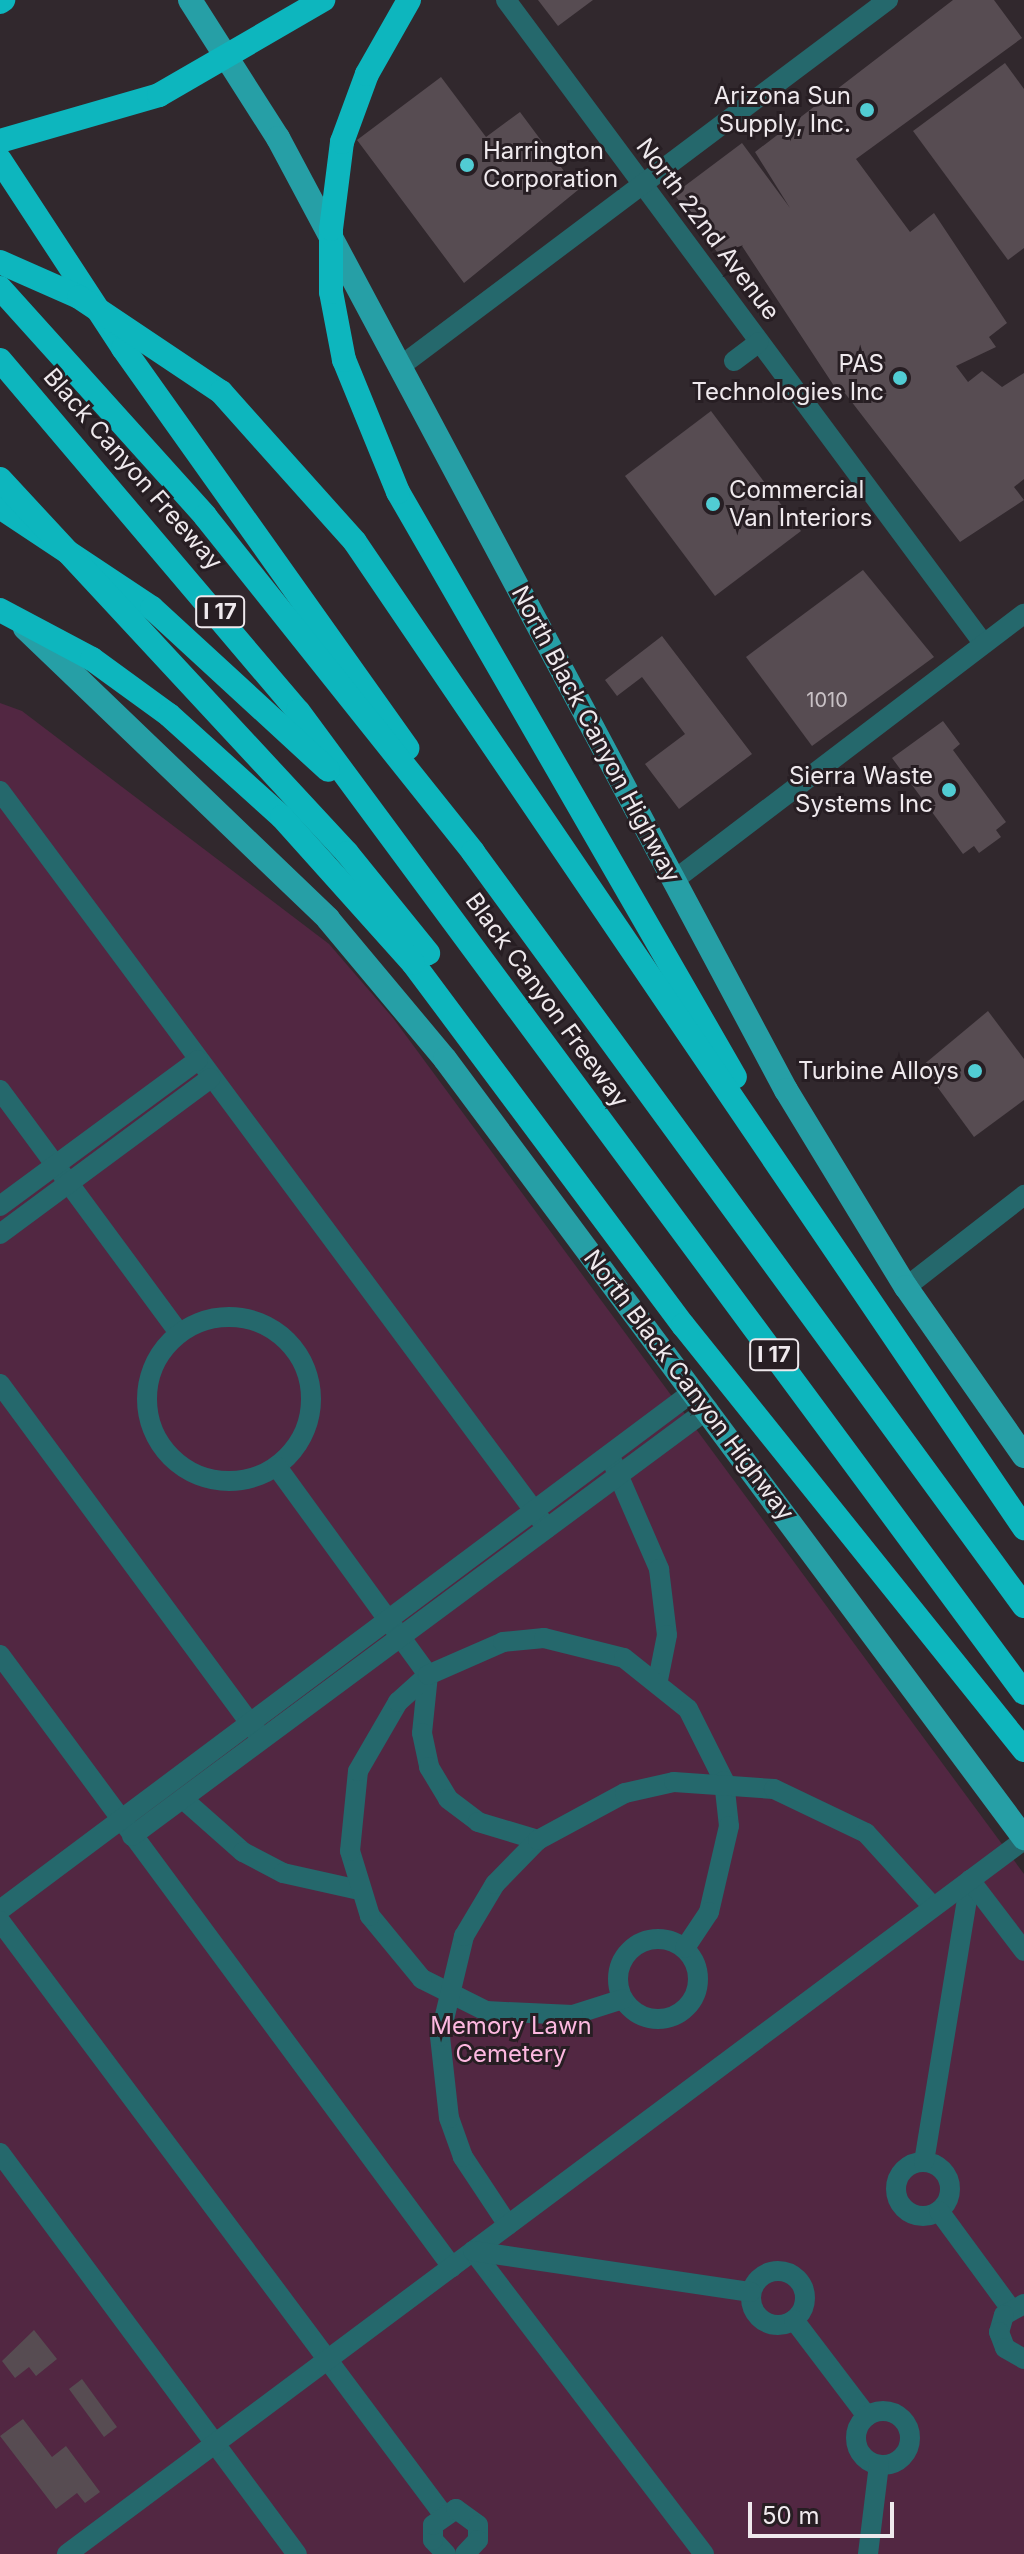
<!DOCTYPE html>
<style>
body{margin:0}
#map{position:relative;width:1024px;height:2554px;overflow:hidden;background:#31282d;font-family:Inter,sans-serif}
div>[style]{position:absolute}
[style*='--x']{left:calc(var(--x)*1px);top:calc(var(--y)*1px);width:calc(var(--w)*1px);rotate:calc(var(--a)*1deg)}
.green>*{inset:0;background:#522742}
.building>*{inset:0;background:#574c52}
.minor>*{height:20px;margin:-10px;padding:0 10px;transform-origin:10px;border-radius:10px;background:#25686c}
.minor>.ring{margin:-10px;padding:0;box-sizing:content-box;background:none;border:20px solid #25686c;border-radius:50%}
.major>*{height:24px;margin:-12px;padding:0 12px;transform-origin:12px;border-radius:12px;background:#269fa6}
.highway>*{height:24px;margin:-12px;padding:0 12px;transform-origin:12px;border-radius:12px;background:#0db6be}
.highway-bridge>*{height:24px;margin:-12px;padding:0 12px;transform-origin:12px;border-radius:12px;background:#0db6be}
.dots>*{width:22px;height:22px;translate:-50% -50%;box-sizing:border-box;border:4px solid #271e23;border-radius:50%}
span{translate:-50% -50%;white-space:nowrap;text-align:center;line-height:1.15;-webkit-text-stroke:6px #271e23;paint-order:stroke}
.number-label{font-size:20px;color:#c9c2c6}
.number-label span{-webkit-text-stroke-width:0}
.shield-label span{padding:2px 6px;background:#271e23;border:2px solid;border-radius:6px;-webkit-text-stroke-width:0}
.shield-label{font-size:22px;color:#efe9ed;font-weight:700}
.poi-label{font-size:24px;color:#efe9ed}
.right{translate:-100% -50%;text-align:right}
.left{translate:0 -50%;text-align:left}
.street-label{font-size:24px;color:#efe9ed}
.park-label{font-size:24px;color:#fdb8e0}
.scale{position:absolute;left:748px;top:2502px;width:146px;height:36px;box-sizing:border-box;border:4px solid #efe9ed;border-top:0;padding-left:10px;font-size:24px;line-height:28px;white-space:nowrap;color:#efe9ed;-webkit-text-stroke:6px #271e23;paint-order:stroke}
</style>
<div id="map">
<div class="green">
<i style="clip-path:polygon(0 703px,22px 711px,329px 944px,393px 1018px,1024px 1874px,1024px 2554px,0 2554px)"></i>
</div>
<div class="building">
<i style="clip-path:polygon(538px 0,593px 0,558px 26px)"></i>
<i style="clip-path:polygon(953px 0,994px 0,1022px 38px,856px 159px,910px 232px,934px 213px,1007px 323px,989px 337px,996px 347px,956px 366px,968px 382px,982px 371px,1002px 387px,1024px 373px,1024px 479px,1014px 487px,1024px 500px,960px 542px,844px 392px,840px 395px,742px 246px,723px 260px,674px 194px,742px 143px,790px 208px,755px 152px)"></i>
<i style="clip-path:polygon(1005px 63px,1024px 89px,1024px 248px,1008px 260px,913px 131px)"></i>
<i style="clip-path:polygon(441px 77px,486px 137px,520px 112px,578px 190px,464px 283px,357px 140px)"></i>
<i style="clip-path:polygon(711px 411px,801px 531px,715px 596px,625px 476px)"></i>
<i style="clip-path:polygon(863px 570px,934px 657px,812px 746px,746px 657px)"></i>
<i style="clip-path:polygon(662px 636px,752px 754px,679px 809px,645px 764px,685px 734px,642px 677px,617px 696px,605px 680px)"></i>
<i style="clip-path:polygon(943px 721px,960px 744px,953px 750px,1006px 822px,996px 830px,1001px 837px,979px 853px,974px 846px,963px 854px,892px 758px)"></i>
<i style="clip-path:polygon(988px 1011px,1024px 1059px,1024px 1100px,974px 1137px,922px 1066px)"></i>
<i style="clip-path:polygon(34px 2330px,57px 2359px,36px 2376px,29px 2367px,15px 2378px,2px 2361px)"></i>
<i style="clip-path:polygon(82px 2379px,117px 2427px,104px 2437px,69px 2389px)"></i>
<i style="clip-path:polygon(23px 2419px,52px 2457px,66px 2446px,100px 2492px,85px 2503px,77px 2493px,56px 2509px,0 2436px)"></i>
</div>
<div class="minor">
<i style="--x:506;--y:0;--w:801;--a:53.43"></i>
<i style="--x:734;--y:361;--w:31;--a:-37"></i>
<i style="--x:402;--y:365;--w:608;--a:-36.91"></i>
<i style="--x:0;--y:791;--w:918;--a:53.42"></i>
<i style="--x:673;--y:881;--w:441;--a:-37.3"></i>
<i style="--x:0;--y:1090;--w:302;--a:53.6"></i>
<i style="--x:0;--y:1206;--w:246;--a:-36.4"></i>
<i style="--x:0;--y:1234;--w:262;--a:-36.5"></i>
<i style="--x:906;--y:1287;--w:150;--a:-37.9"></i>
<i class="ring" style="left:147px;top:1317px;width:144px;height:144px"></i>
<i style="--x:0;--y:1384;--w:433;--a:53.6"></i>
<i style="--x:613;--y:1463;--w:116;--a:66.5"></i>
<i style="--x:659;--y:1569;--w:66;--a:83.1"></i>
<i style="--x:667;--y:1635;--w:46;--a:101.3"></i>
<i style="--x:277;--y:1467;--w:257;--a:54"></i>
<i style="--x:428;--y:1675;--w:58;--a:95.9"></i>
<i style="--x:422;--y:1733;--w:35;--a:78"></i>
<i style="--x:429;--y:1767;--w:37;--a:59"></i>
<i style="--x:448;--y:1799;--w:38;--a:37"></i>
<i style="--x:478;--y:1822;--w:63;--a:16.7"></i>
<i style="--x:0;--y:1655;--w:761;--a:53.55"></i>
<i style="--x:183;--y:1799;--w:80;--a:41.5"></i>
<i style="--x:243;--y:1852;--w:45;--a:27.7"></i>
<i style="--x:283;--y:1873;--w:78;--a:12.6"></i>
<i style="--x:132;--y:1836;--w:717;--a:-36.55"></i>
<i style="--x:0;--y:1910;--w:867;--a:-36.79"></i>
<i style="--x:0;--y:1921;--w:739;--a:53.25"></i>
<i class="ring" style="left:618px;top:1939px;width:60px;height:60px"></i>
<i style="--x:623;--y:1999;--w:52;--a:162.3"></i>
<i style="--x:573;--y:2015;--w:87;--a:-177.4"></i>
<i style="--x:486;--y:2011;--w:72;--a:-153.4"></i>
<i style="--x:422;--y:1979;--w:82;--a:-129.5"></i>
<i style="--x:370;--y:1916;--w:68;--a:-107.1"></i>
<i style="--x:350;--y:1851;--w:80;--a:-84.3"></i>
<i style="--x:358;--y:1771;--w:80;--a:-59.9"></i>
<i style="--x:398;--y:1702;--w:40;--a:-42"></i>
<i style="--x:428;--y:1675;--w:82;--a:-23.7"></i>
<i style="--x:503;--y:1642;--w:41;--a:-5.6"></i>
<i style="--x:544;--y:1638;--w:82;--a:14"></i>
<i style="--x:624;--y:1658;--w:82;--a:38.6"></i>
<i style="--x:688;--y:1709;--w:80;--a:63.4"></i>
<i style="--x:724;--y:1781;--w:45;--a:83.7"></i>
<i style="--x:729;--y:1826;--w:88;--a:103.1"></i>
<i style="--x:709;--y:1912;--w:43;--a:123.7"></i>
<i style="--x:0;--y:2153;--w:499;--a:53.5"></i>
<i class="ring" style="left:896px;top:2162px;width:34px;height:34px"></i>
<i style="--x:924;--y:2162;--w:286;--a:-80.7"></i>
<i style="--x:970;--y:1880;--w:89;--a:52.7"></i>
<i style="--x:939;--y:2211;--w:122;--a:53.7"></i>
<i style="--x:508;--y:2225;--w:82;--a:-123.5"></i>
<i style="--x:463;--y:2157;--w:41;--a:-109.7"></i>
<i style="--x:449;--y:2118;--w:82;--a:-96.3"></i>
<i style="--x:440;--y:2036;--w:103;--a:-76.5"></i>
<i style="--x:464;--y:1936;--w:61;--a:-59.2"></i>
<i style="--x:495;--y:1884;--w:62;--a:-45.7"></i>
<i style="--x:538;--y:1840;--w:99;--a:-28.4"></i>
<i style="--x:625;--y:1793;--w:50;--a:-12.7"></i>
<i style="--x:674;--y:1782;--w:100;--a:4"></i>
<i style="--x:774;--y:1789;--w:102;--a:25.6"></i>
<i style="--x:866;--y:1833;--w:100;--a:47.8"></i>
<i class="ring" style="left:751px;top:2271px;width:34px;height:34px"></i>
<i style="--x:1024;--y:2304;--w:23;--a:151"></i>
<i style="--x:1004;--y:2315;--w:18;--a:106"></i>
<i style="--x:999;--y:2332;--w:17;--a:69"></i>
<i style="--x:1005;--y:2348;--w:22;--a:30"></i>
<i style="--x:794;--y:2320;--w:121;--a:52.8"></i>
<i class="ring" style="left:856px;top:2411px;width:34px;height:34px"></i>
<i style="--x:67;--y:2554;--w:1194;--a:-36.73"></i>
<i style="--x:446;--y:2554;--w:19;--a:-133"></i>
<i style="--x:433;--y:2540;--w:15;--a:-90"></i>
<i style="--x:433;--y:2525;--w:28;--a:-35"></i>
<i style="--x:456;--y:2509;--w:27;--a:36"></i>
<i style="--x:478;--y:2525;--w:15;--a:90"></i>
<i style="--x:478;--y:2540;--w:19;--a:133"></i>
<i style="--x:704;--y:2554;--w:381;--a:-127.3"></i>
<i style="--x:473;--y:2251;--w:281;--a:8.4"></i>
<i style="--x:868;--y:2554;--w:90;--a:-83"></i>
</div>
<div class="major">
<i style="--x:190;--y:0;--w:164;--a:57.5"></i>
<i style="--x:278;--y:138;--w:1079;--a:61.92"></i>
<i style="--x:786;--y:1090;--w:231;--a:58.7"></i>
<i style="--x:906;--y:1287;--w:206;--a:55.1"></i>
<i style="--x:25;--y:628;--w:420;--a:43.8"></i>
<i style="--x:328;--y:919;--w:182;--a:50.1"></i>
<i style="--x:445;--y:1059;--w:971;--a:53.38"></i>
</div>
<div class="highway">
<i style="--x:0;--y:2;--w:4;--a:-34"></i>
<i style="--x:0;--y:160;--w:225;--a:56.8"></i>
<i style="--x:123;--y:348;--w:491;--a:54.6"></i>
<i style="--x:0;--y:288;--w:307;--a:48"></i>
<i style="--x:205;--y:516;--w:430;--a:51.4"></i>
<i style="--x:473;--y:852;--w:934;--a:53.84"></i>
<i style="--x:0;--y:360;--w:460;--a:49.7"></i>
<i style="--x:298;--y:711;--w:1221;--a:53.52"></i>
<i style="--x:398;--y:492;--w:675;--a:60.06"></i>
<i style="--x:0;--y:507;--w:182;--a:33.6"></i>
<i style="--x:152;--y:608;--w:239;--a:42.6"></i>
<i style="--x:355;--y:542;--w:1192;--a:55.84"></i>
<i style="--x:413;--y:963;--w:452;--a:53.3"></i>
<i style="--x:683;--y:1325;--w:545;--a:51.26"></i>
</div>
<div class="highway-bridge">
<i style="--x:0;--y:141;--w:166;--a:-16.1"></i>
<i style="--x:159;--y:95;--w:190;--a:-30.1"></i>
<i style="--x:0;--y:262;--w:86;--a:23.9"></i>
<i style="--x:79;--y:297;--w:171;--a:33.8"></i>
<i style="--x:221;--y:392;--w:201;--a:48.2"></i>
<i style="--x:0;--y:479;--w:510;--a:47.14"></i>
<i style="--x:347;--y:853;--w:129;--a:51"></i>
<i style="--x:398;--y:492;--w:143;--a:-112.2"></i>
<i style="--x:344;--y:360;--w:69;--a:-100.8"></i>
<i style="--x:331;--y:292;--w:63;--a:-90"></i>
<i style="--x:331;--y:229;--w:88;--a:-82.8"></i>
<i style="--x:342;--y:142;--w:72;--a:-69.8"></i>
<i style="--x:367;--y:74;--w:85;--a:-60.4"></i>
<i style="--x:0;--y:610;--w:104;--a:28"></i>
<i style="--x:92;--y:659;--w:95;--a:36"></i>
<i style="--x:169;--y:715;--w:152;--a:42.1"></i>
<i style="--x:282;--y:817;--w:196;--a:48.1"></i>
</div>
<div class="dots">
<i style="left:867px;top:110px;background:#51ccd3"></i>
<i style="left:467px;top:165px;background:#51ccd3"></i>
<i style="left:900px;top:378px;background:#51ccd3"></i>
<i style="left:713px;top:504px;background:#51ccd3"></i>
<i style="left:949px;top:790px;background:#51ccd3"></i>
<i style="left:975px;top:1071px;background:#51ccd3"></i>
</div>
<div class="number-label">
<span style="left:827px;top:700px">1010</span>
</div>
<div class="shield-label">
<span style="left:220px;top:612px">I 17</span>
<span style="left:774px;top:1355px">I 17</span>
</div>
<div class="poi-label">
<span class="right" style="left:851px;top:110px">Arizona Sun<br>Supply, Inc.</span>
<span class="left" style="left:483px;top:165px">Harrington<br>Corporation</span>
<span class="right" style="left:884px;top:378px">PAS<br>Technologies Inc</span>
<span class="left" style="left:729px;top:504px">Commercial<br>Van Interiors</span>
<span class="right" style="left:933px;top:790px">Sierra Waste<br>Systems Inc</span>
<span class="right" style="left:959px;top:1071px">Turbine Alloys</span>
</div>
<div class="street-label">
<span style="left:708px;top:229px;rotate:53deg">North 22nd Avenue</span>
<span style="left:133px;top:469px;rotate:49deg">Black Canyon Freeway</span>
<span style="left:596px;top:734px;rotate:62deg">North Black Canyon Highway</span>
<span style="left:547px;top:1000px;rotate:54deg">Black Canyon Freeway</span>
<span style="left:689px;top:1385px;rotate:53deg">North Black Canyon Highway</span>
</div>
<div class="park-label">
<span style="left:511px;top:2040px">Memory Lawn<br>Cemetery</span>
</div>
<div class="scale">50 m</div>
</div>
